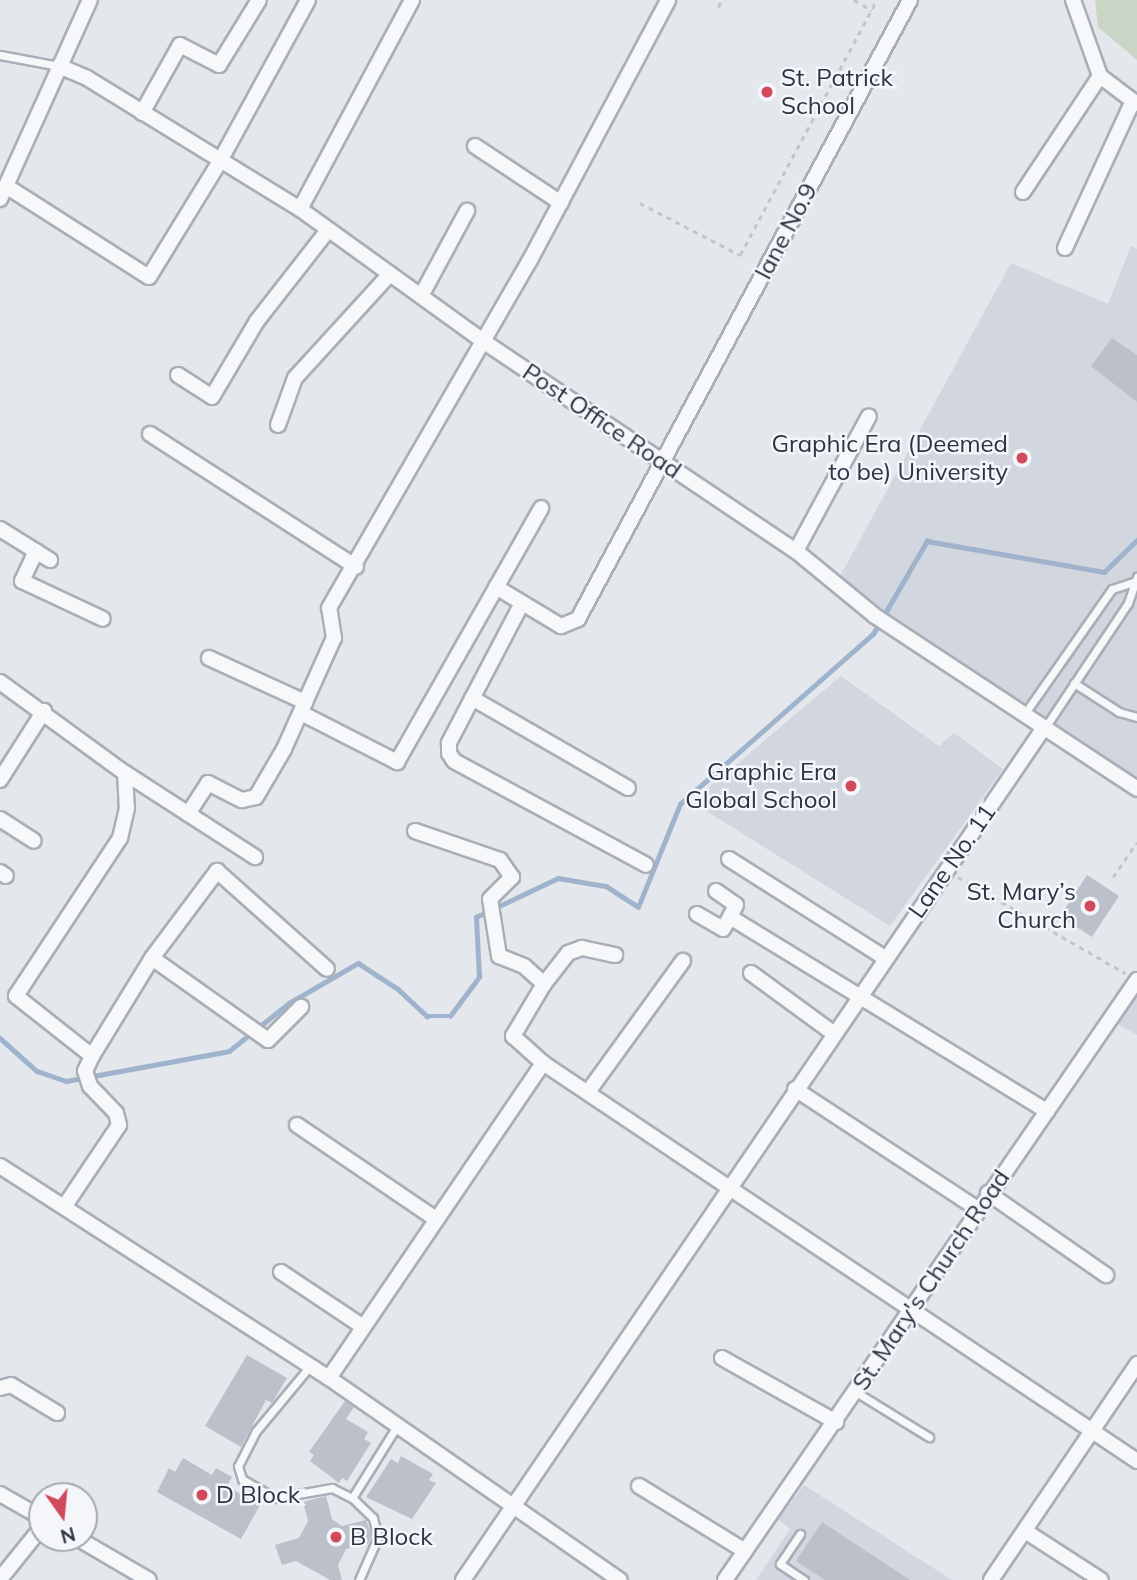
<!DOCTYPE html>
<meta charset="utf-8">
<style>
body{margin:0}
#map{position:relative;width:1137px;height:1580px;overflow:hidden;background:#e4e7ec;font-family:Mulish,sans-serif}
div>[style]{position:absolute}
[style*='--x']{left:calc(var(--x)*1px);top:calc(var(--y)*1px);width:calc(var(--w)*1px);rotate:calc(var(--a)*1deg)}
.built>*{inset:0;background:#d2d6de}
.green>*{inset:0;background:#c9d6c5}
.stream>*{height:4.5px;margin:-2.25px;padding:0 2.25px;transform-origin:2.25px;border-radius:2.25px;background:#9fb4cc}
.building>*{inset:0;background:#bbc0ca}
.path>*{height:2.5px;margin-top:-1.25px;transform-origin:0;background:repeating-linear-gradient(90deg,#c2c5cb 0 5px,transparent 0 10px)}
.roads{filter:drop-shadow(2px 0 #a9aeb7) drop-shadow(-2px 0 #a9aeb7) drop-shadow(0 2px #a9aeb7) drop-shadow(0 -2px #a9aeb7)}
.lane>*{height:7px;margin:-3.5px;padding:0 3.5px;transform-origin:3.5px;border-radius:3.5px;background:#f7f8fa}
.street>*{height:14px;margin:-7px;padding:0 7px;transform-origin:7px;border-radius:7px;background:#f7f8fa}
.dots>*{width:19px;height:19px;translate:-50% -50%;box-sizing:border-box;border:4px solid #f4f6f9;border-radius:50%}
span{translate:-50% -50%;white-space:nowrap;text-align:center;line-height:1.15;-webkit-text-stroke:5px #f4f6f9;paint-order:stroke}
.poi-label{font-size:24px;color:#2b3445}
.left{translate:0 -50%;text-align:left}
.right{translate:-100% -50%;text-align:right}
.street-label{font-size:24px;color:#2b3445}
.north{position:absolute;left:28px;top:1482px;width:70px;height:70px;box-sizing:border-box;background:#f4f6f9;border:2px solid #a4a8b1;border-radius:50%;rotate:165deg;font-size:19px;font-weight:700;line-height:28px;text-align:center;color:#2b3445}
.north::after{content:'';display:block;margin:auto;width:24px;height:32px;background:#d1495b;clip-path:polygon(50% 0,100% 100%,50% 72%,0 100%)}
</style>
<div id="map">
<div class="built">
<i style="clip-path:polygon(1131px 246px,1137px 249px,1137px 779px,838px 580px,1011px 263px,1108px 304px)"></i>
<i style="clip-path:polygon(841px 676px,939px 746px,954px 733px,1003px 769px,890px 926px,692px 802px)"></i>
<i style="clip-path:polygon(1137px 995px,1137px 1035px,1118px 1024px)"></i>
<i style="clip-path:polygon(804px 1485px,952px 1580px,756px 1580px,790px 1529px,778px 1519px)"></i>
</div>
<div class="green">
<i style="clip-path:polygon(1095px 0,1137px 0,1137px 60px,1098px 27px)"></i>
</div>
<div class="stream">
<i style="--x:0;--y:1038;--w:50;--a:41.7"></i>
<i style="--x:37;--y:1071;--w:31;--a:19"></i>
<i style="--x:66;--y:1081;--w:166;--a:-10.4"></i>
<i style="--x:229;--y:1051;--w:77;--a:-38.7"></i>
<i style="--x:289;--y:1003;--w:80;--a:-30.1"></i>
<i style="--x:358;--y:963;--w:48;--a:33"></i>
<i style="--x:398;--y:989;--w:40;--a:43"></i>
<i style="--x:427;--y:1016;--w:23;--a:0"></i>
<i style="--x:450;--y:1016;--w:49;--a:-53.4"></i>
<i style="--x:479;--y:977;--w:60;--a:-92.9"></i>
<i style="--x:476;--y:917;--w:91;--a:-25.4"></i>
<i style="--x:558;--y:878;--w:49;--a:9.5"></i>
<i style="--x:606;--y:886;--w:38;--a:33"></i>
<i style="--x:638;--y:907;--w:111;--a:-67.8"></i>
<i style="--x:680;--y:804;--w:257;--a:-41.4"></i>
<i style="--x:873;--y:634;--w:108;--a:-59.9"></i>
<i style="--x:927;--y:541;--w:180;--a:9.9"></i>
<i style="--x:1104;--y:572;--w:46;--a:-44.1"></i>
</div>
<div class="building">
<i style="clip-path:polygon(1112px 338px,1137px 355px,1137px 402px,1091px 366px)"></i>
<i style="clip-path:polygon(1087px 875px,1119px 896px,1092px 937px,1060px 916px)"></i>
<i style="clip-path:polygon(247px 1355px,287px 1378px,272px 1403px,266px 1400px,241px 1447px,205px 1426px)"></i>
<i style="clip-path:polygon(345px 1401px,354px 1407px,346px 1419px,368px 1432px,364px 1439px,371px 1443px,347px 1481px,342px 1478px,339px 1483px,310px 1461px,314px 1455px,309px 1452px)"></i>
<i style="clip-path:polygon(401px 1456px,433px 1474px,429px 1480px,436px 1483px,412px 1519px,366px 1497px,391px 1459px,398px 1463px)"></i>
<i style="clip-path:polygon(183px 1458px,212px 1475px,216px 1468px,232px 1477px,227px 1486px,260px 1505px,241px 1539px,157px 1492px,169px 1468px,175px 1472px)"></i>
<i style="clip-path:polygon(326px 1496px,332px 1519px,342px 1526px,366px 1520px,372px 1536px,368px 1544px,346px 1549px,338px 1565px,342px 1580px,330px 1580px,296px 1561px,282px 1565px,275px 1545px,299px 1538px,308px 1521px,303px 1502px)"></i>
<i style="clip-path:polygon(822px 1522px,910px 1580px,825px 1580px,796px 1561px)"></i>
</div>
<div class="path">
<i style="--x:854;--y:0;--w:21;--a:29"></i>
<i style="--x:718;--y:7;--w:8;--a:-60"></i>
<i style="--x:640;--y:203;--w:113;--a:27.5"></i>
<i style="--x:740;--y:255;--w:289;--a:-61.8"></i>
<i style="--x:958;--y:877;--w:193;--a:29.9"></i>
<i style="--x:1113;--y:877;--w:42;--a:-55.6"></i>
</div>
<div class="roads">
<div class="lane">
<i style="--x:0;--y:55;--w:60;--a:10.6"></i>
<i style="--x:1074;--y:683;--w:54;--a:32.8"></i>
<i style="--x:1119;--y:712;--w:19;--a:16"></i>
<i style="--x:1023;--y:716;--w:155;--a:-55"></i>
<i style="--x:1112;--y:589;--w:23;--a:-18"></i>
<i style="--x:1044;--y:729;--w:151;--a:-56.3"></i>
<i style="--x:1128;--y:603;--w:28;--a:-71"></i>
<i style="--x:310;--y:1366;--w:85;--a:129.7"></i>
<i style="--x:256;--y:1431;--w:39;--a:117"></i>
<i style="--x:238;--y:1466;--w:14;--a:73"></i>
<i style="--x:242;--y:1479;--w:38;--a:30"></i>
<i style="--x:275;--y:1498;--w:58;--a:-10"></i>
<i style="--x:332;--y:1488;--w:22;--a:27"></i>
<i style="--x:856;--y:1392;--w:86;--a:31.7"></i>
<i style="--x:800;--y:1534;--w:36;--a:124"></i>
<i style="--x:780;--y:1564;--w:29;--a:34"></i>
<i style="--x:359;--y:1580;--w:47;--a:-66.2"></i>
<i style="--x:378;--y:1537;--w:20;--a:-105"></i>
<i style="--x:373;--y:1518;--w:29;--a:-136"></i>
<i style="--x:352;--y:1498;--w:85;--a:-58"></i>
</div>
<div class="street">
<i style="--x:1073;--y:0;--w:81;--a:70.4"></i>
<i style="--x:1100;--y:76;--w:46;--a:37.1"></i>
<i style="--x:59;--y:66;--w:30;--a:23"></i>
<i style="--x:87;--y:78;--w:250;--a:31.6"></i>
<i style="--x:300;--y:209;--w:226;--a:35.8"></i>
<i style="--x:483;--y:341;--w:377;--a:33.9"></i>
<i style="--x:796;--y:551;--w:102;--a:39.4"></i>
<i style="--x:875;--y:616;--w:314;--a:33.4"></i>
<i style="--x:142;--y:113;--w:78;--a:-60.8"></i>
<i style="--x:180;--y:45;--w:44;--a:27.1"></i>
<i style="--x:219;--y:65;--w:76;--a:-58.4"></i>
<i style="--x:475;--y:146;--w:103;--a:33.5"></i>
<i style="--x:6;--y:186;--w:169;--a:32.5"></i>
<i style="--x:149;--y:277;--w:136;--a:-58.5"></i>
<i style="--x:220;--y:161;--w:183;--a:-61.3"></i>
<i style="--x:1023;--y:192;--w:139;--a:-56.4"></i>
<i style="--x:0;--y:199;--w:218;--a:-65.7"></i>
<i style="--x:300;--y:209;--w:237;--a:-61.8"></i>
<i style="--x:1065;--y:248;--w:160;--a:-65.2"></i>
<i style="--x:421;--y:296;--w:97;--a:-61.6"></i>
<i style="--x:178;--y:375;--w:40;--a:32.9"></i>
<i style="--x:212;--y:397;--w:88;--a:-59.4"></i>
<i style="--x:257;--y:321;--w:115;--a:-52"></i>
<i style="--x:278;--y:425;--w:50;--a:-70.1"></i>
<i style="--x:295;--y:378;--w:141;--a:-47.6"></i>
<i style="--x:150;--y:434;--w:245;--a:32.8"></i>
<i style="--x:0;--y:529;--w:59;--a:31.8"></i>
<i style="--x:36;--y:551;--w:33;--a:115"></i>
<i style="--x:22;--y:581;--w:89;--a:25.1"></i>
<i style="--x:796;--y:551;--w:153;--a:-61.6"></i>
<i style="--x:496;--y:587;--w:76;--a:31"></i>
<i style="--x:561;--y:626;--w:18;--a:-22"></i>
<i style="--x:578;--y:619;--w:702;--a:-61.79"></i>
<i style="--x:521;--y:605;--w:156;--a:117.6"></i>
<i style="--x:449;--y:743;--w:10;--a:90"></i>
<i style="--x:449;--y:753;--w:9;--a:58"></i>
<i style="--x:454;--y:761;--w:218;--a:28.4"></i>
<i style="--x:209;--y:658;--w:106;--a:24.6"></i>
<i style="--x:0;--y:682;--w:155;--a:36.1"></i>
<i style="--x:125;--y:773;--w:155;--a:32.9"></i>
<i style="--x:472;--y:698;--w:180;--a:30"></i>
<i style="--x:301;--y:713;--w:108;--a:27"></i>
<i style="--x:397;--y:762;--w:292;--a:-60.4"></i>
<i style="--x:125;--y:773;--w:35;--a:87"></i>
<i style="--x:127;--y:808;--w:31;--a:103"></i>
<i style="--x:120;--y:838;--w:189;--a:123.4"></i>
<i style="--x:16;--y:996;--w:97;--a:38.3"></i>
<i style="--x:92;--y:1056;--w:115;--a:-58.5"></i>
<i style="--x:152;--y:958;--w:109;--a:-53.2"></i>
<i style="--x:217;--y:871;--w:147;--a:41.7"></i>
<i style="--x:0;--y:780;--w:82;--a:-57.5"></i>
<i style="--x:188;--y:814;--w:37;--a:-57"></i>
<i style="--x:208;--y:783;--w:38;--a:27"></i>
<i style="--x:242;--y:800;--w:14;--a:-12"></i>
<i style="--x:256;--y:797;--w:56;--a:-59.7"></i>
<i style="--x:284;--y:749;--w:122;--a:-65.8"></i>
<i style="--x:334;--y:638;--w:30;--a:-99"></i>
<i style="--x:329;--y:608;--w:402;--a:-60"></i>
<i style="--x:530;--y:260;--w:294;--a:-62"></i>
<i style="--x:0;--y:819;--w:40;--a:32.9"></i>
<i style="--x:415;--y:831;--w:90;--a:18.8"></i>
<i style="--x:500;--y:860;--w:21;--a:55"></i>
<i style="--x:512;--y:877;--w:31;--a:135"></i>
<i style="--x:490;--y:899;--w:58;--a:81"></i>
<i style="--x:499;--y:956;--w:27;--a:22"></i>
<i style="--x:524;--y:966;--w:27;--a:42"></i>
<i style="--x:544;--y:984;--w:61;--a:120.8"></i>
<i style="--x:513;--y:1036;--w:40;--a:42"></i>
<i style="--x:543;--y:1063;--w:715;--a:33.82"></i>
<i style="--x:729;--y:859;--w:185;--a:32.4"></i>
<i style="--x:0;--y:872;--w:7;--a:34"></i>
<i style="--x:716;--y:891;--w:24;--a:35"></i>
<i style="--x:736;--y:905;--w:13;--a:117"></i>
<i style="--x:697;--y:914;--w:30;--a:30"></i>
<i style="--x:723;--y:929;--w:14;--a:-60"></i>
<i style="--x:730;--y:917;--w:372;--a:31.5"></i>
<i style="--x:152;--y:958;--w:142;--a:35.3"></i>
<i style="--x:268;--y:1040;--w:47;--a:-45"></i>
<i style="--x:751;--y:973;--w:102;--a:36.2"></i>
<i style="--x:544;--y:984;--w:39;--a:-52"></i>
<i style="--x:568;--y:953;--w:15;--a:-20"></i>
<i style="--x:582;--y:948;--w:34;--a:12"></i>
<i style="--x:795;--y:1089;--w:219;--a:33.3"></i>
<i style="--x:588;--y:1092;--w:162;--a:-54.1"></i>
<i style="--x:297;--y:1125;--w:168;--a:34.1"></i>
<i style="--x:0;--y:1166;--w:391;--a:32.8"></i>
<i style="--x:329;--y:1378;--w:354;--a:34.8"></i>
<i style="--x:988;--y:1193;--w:144;--a:34.8"></i>
<i style="--x:64;--y:1207;--w:99;--a:-56.1"></i>
<i style="--x:119;--y:1125;--w:12;--a:-104"></i>
<i style="--x:116;--y:1113;--w:37;--a:-134"></i>
<i style="--x:90;--y:1086;--w:16;--a:-108"></i>
<i style="--x:85;--y:1071;--w:17;--a:-65"></i>
<i style="--x:281;--y:1272;--w:97;--a:33.7"></i>
<i style="--x:722;--y:1358;--w:131;--a:29.3"></i>
<i style="--x:329;--y:1378;--w:381;--a:-55.8"></i>
<i style="--x:0;--y:1388;--w:11;--a:-15"></i>
<i style="--x:11;--y:1385;--w:54;--a:31.3"></i>
<i style="--x:639;--y:1486;--w:124;--a:31.5"></i>
<i style="--x:0;--y:1494;--w:48;--a:29.7"></i>
<i style="--x:1025;--y:1531;--w:90;--a:32.8"></i>
<i style="--x:77;--y:1538;--w:83;--a:30.3"></i>
<i style="--x:0;--y:1579;--w:67;--a:-51.1"></i>
<i style="--x:463;--y:1580;--w:1030;--a:-55.72"></i>
<i style="--x:725;--y:1580;--w:728;--a:-55.52"></i>
<i style="--x:991;--y:1580;--w:261;--a:-55.9"></i>
</div>
</div>
<div class="dots">
<i style="left:767px;top:92px;background:#d1495b"></i>
<i style="left:1022px;top:458px;background:#d1495b"></i>
<i style="left:851px;top:786px;background:#d1495b"></i>
<i style="left:1090px;top:906px;background:#d1495b"></i>
<i style="left:202px;top:1495px;background:#d1495b"></i>
<i style="left:336px;top:1537px;background:#d1495b"></i>
</div>
<div class="poi-label">
<span class="left" style="left:781px;top:92px">St. Patrick<br>School</span>
<span class="right" style="left:1008px;top:458px">Graphic Era (Deemed<br>to be) University</span>
<span class="right" style="left:837px;top:786px">Graphic Era<br>Global School</span>
<span class="right" style="left:1076px;top:906px">St. Mary’s<br>Church</span>
<span class="left" style="left:216px;top:1495px">D Block</span>
<span class="left" style="left:350px;top:1537px">B Block</span>
</div>
<div class="street-label">
<span style="left:786px;top:231px;rotate:-62deg">lane No.9</span>
<span style="left:602px;top:421px;rotate:34deg">Post Office Road</span>
<span style="left:952px;top:861px;rotate:-55deg">Lane No. 11</span>
<span style="left:931px;top:1280px;rotate:-56deg">St. Mary's Church Road</span>
</div>
<div class="north">N</div>
</div>
